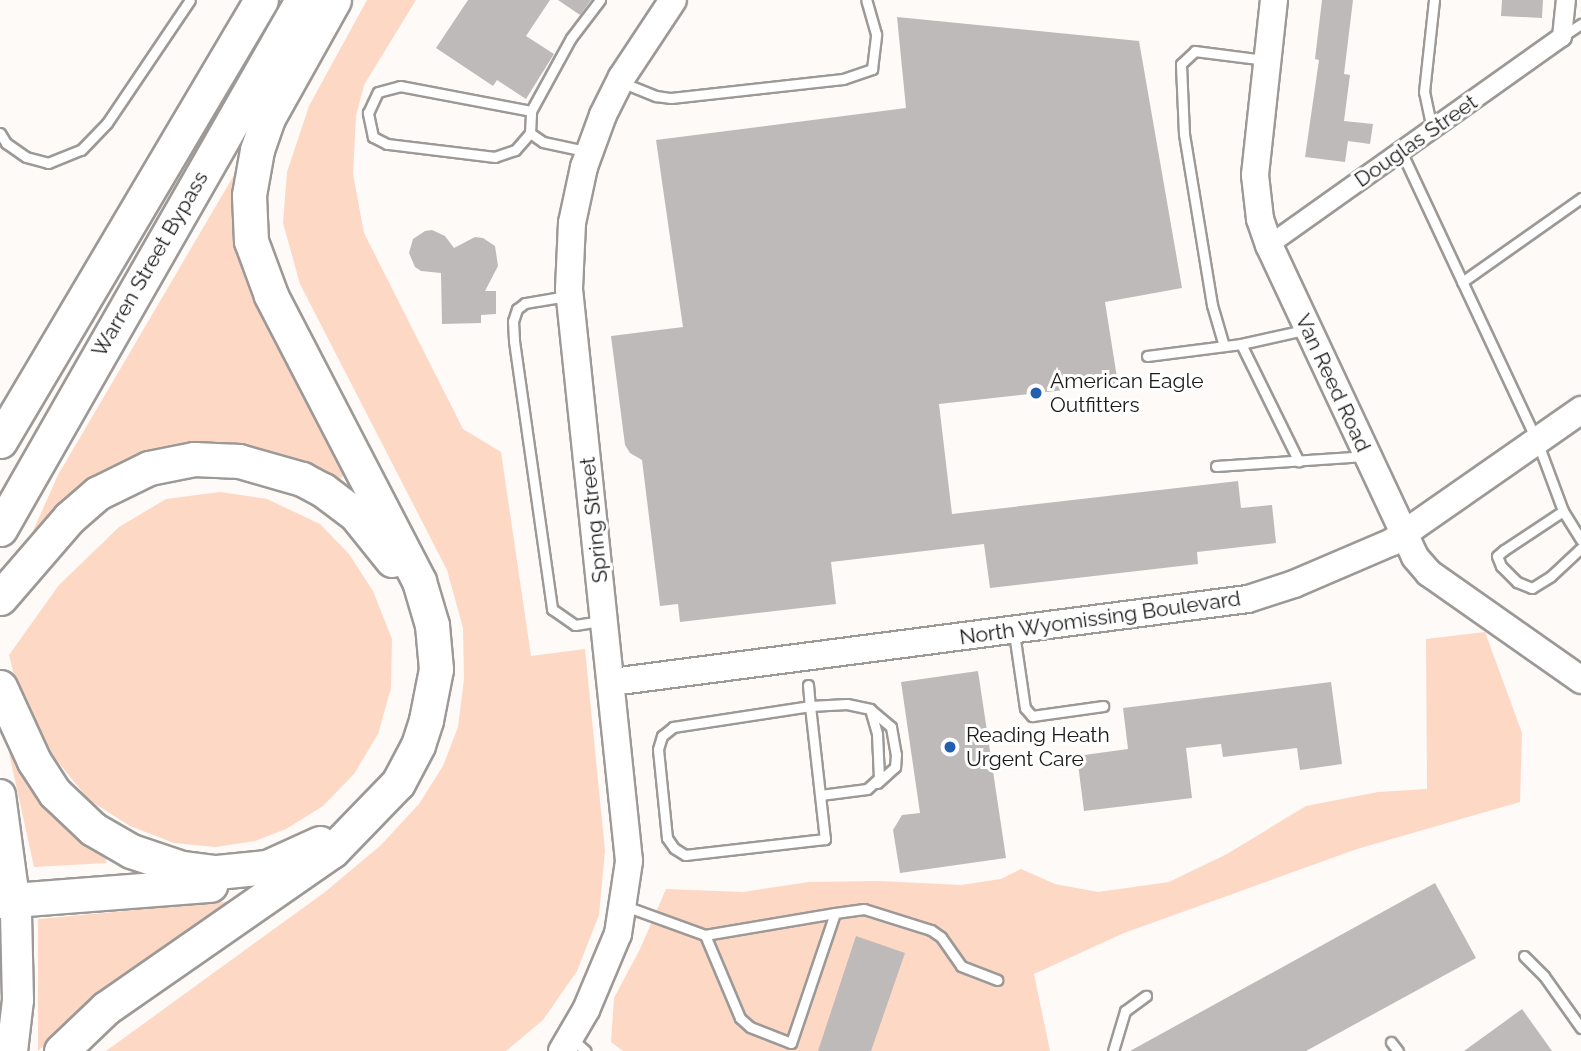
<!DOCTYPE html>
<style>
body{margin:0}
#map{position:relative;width:1581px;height:1051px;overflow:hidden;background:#fdfaf8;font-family:Raleway,sans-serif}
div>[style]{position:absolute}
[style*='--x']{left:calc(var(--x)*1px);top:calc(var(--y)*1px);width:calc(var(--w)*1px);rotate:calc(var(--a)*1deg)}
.green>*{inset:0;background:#fdd8c5}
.building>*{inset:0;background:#bdbab9}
.roads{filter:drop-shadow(2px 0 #9c9997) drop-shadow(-2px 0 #9c9997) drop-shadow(0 2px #9c9997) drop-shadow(0 -2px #9c9997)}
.lane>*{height:9px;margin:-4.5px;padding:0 4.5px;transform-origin:4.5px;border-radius:4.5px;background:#fff}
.street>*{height:18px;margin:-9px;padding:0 9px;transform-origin:9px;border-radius:9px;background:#fff}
.secondary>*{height:26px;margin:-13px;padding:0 13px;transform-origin:13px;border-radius:13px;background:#fff}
.primary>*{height:30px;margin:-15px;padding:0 15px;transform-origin:15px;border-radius:15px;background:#fff}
.highway>*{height:33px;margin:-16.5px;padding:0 16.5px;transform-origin:16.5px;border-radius:16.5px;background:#fff}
.dots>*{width:19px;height:19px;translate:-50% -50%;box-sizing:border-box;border:4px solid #fff;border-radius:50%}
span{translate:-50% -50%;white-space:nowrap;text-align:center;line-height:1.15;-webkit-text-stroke:6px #fff;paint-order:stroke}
.street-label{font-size:21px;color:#1b1a19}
.poi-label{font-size:21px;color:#1b1a19}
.left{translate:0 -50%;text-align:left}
</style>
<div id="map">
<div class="green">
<i style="clip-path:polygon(367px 0,416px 0,364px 85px,356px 116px,353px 174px,364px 233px,463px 429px,501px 452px,531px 656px,585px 649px,605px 851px,599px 915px,577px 971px,543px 1020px,506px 1051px,106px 1051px,325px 892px,381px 845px,419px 804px,443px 766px,458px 727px,464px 679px,463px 628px,447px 570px,300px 284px,283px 223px,287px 172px,309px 106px)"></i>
<i style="clip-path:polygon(237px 170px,348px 471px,334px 485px,225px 450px,41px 535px,33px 531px,58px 475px)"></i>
<i style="clip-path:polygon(220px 492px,267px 499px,320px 524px,349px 554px,373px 591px,392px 639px,391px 688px,378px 734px,354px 774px,323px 806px,286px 829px,255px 841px,215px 847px,174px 843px,130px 826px,89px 800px,54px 757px,18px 691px,9px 655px,59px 585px,119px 527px,166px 499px)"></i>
<i style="clip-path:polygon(1485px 632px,1522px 733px,1520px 802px,1357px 849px,1124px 933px,1034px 974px,1050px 1051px,623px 1051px,611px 1042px,614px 998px,640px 949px,666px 889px,743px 892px,809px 882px,879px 881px,961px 885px,1001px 879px,1021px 869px,1055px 884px,1098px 892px,1169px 882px,1227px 854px,1306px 806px,1378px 792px,1427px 789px,1426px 639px)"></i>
<i style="clip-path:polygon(4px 730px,102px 851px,107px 863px,34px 867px)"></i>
<i style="clip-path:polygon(244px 900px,64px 1026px,38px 1051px,38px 919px)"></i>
</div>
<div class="building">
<i style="clip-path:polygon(468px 0,550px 0,526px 36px,554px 54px,526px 99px,497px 80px,493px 86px,436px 48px)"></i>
<i style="clip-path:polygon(558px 0,591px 0,580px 15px)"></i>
<i style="clip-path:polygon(1322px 0,1353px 0,1344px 74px,1350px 75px,1344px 121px,1373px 124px,1370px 144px,1348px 141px,1345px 162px,1305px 157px,1319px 60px,1315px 59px)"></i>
<i style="clip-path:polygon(1502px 0,1543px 0,1542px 18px,1501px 16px)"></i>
<i style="clip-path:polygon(897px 17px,1139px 41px,1182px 288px,1105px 302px,1118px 384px,939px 404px,952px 514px,1238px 481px,1241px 508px,1272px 505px,1276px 543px,1197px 552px,1198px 564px,990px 588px,984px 544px,831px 562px,836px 604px,680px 622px,678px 604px,660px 606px,642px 460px,630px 453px,625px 445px,611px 336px,683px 327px,656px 140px,906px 108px)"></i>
<i style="clip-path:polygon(432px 230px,445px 236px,454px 248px,475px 237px,483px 238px,495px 246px,498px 266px,485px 291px,496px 291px,496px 314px,481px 315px,481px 323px,442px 324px,441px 273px,421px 271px,415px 267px,409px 253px,413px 239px,425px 231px)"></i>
<i style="clip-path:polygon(978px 671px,1006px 858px,900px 873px,893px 830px,902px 815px,920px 813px,901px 682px)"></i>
<i style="clip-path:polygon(1331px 682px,1342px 764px,1300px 770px,1297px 748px,1223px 757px,1221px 744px,1186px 748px,1192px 798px,1084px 811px,1077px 756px,1128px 749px,1123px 708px)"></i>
<i style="clip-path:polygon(1435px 883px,1476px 958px,1306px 1051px,1130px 1051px)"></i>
<i style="clip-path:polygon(856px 936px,905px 953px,871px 1051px,818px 1051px)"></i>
<i style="clip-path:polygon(1522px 1009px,1552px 1051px,1464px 1051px)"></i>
</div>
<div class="roads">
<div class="lane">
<i style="--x:1563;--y:36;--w:22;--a:-34"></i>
<i style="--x:621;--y:82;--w:38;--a:22"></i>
<i style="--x:656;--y:96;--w:15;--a:8"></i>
<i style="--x:671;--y:98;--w:173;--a:-6.3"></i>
<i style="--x:843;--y:79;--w:31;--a:-19"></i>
<i style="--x:872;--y:69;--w:35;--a:-83"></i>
<i style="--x:876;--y:34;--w:35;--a:-106"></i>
<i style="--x:1432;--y:129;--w:38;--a:-102"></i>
<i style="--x:1424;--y:92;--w:93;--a:-83.8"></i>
<i style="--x:0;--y:133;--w:12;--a:59"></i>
<i style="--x:6;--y:143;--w:24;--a:35"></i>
<i style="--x:26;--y:157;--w:23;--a:15"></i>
<i style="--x:48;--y:163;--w:35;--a:-22"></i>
<i style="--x:81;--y:150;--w:37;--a:-46"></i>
<i style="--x:107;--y:123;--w:148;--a:-56"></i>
<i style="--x:530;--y:133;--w:23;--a:131"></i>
<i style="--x:515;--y:150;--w:21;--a:161"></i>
<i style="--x:495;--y:157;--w:109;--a:-173.1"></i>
<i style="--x:387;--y:144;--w:16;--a:-153"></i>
<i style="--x:373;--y:137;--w:25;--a:-102"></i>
<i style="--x:368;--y:113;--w:23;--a:-65"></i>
<i style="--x:378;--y:92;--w:23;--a:-15"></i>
<i style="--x:400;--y:86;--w:133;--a:10.8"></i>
<i style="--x:585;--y:151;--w:43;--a:-167.9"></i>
<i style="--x:543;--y:142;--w:16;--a:-145"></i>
<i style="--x:530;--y:133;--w:22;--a:-87"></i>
<i style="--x:531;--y:111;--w:83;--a:-61.3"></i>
<i style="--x:571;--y:38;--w:48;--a:-52.7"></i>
<i style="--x:1401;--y:151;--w:320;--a:64.9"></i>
<i style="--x:1537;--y:441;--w:75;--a:69.6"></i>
<i style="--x:1563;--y:511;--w:34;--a:58"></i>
<i style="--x:1462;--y:282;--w:146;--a:-35.2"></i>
<i style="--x:567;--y:296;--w:43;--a:170.5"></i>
<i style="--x:525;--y:303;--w:10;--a:143"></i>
<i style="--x:517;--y:309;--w:13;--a:108"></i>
<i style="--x:513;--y:321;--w:20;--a:87"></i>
<i style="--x:514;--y:341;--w:271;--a:81.9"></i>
<i style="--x:552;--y:609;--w:28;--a:35"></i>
<i style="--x:575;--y:625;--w:25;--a:-9"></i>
<i style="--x:1241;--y:344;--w:65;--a:-12.5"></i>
<i style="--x:1224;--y:346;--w:43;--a:-106.3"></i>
<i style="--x:1212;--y:305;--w:173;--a:-99.3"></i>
<i style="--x:1184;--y:134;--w:70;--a:-92.5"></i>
<i style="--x:1181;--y:64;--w:19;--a:-43"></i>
<i style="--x:1195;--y:51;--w:71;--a:7.3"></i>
<i style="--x:1147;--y:356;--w:95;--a:-7.3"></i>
<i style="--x:1241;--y:344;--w:131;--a:63.8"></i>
<i style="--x:1216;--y:466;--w:149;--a:-3.8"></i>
<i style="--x:1563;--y:511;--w:71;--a:146.5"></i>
<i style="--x:1504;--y:550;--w:9;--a:139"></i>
<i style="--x:1497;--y:556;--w:11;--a:68"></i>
<i style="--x:1501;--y:566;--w:23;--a:45"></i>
<i style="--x:1517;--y:582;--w:16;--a:22"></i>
<i style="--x:1532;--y:588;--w:22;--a:-32"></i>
<i style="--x:1551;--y:576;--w:41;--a:-43"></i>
<i style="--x:1014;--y:633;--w:76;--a:81.7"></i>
<i style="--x:1025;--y:708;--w:11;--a:49"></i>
<i style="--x:1032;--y:716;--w:72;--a:-8"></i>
<i style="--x:808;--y:685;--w:21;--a:85"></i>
<i style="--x:810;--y:706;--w:134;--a:83.6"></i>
<i style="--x:825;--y:839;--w:141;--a:173.5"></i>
<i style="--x:685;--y:855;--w:13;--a:-148"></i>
<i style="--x:674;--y:848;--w:12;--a:-125"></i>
<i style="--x:667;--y:838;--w:89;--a:-95.8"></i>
<i style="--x:658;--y:749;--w:14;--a:-73"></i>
<i style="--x:662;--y:736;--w:14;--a:-39"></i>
<i style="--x:673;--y:727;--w:139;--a:-8.7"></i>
<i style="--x:810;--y:706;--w:37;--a:-3"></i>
<i style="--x:847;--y:704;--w:24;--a:12"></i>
<i style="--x:870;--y:709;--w:26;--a:74"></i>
<i style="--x:877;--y:734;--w:44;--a:87.4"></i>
<i style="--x:879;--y:778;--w:16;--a:137"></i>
<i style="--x:867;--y:789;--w:47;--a:172.7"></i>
<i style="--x:871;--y:710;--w:26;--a:40"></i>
<i style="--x:891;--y:727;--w:27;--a:80"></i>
<i style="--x:896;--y:754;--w:13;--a:94"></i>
<i style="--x:895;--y:767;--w:24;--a:138"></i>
<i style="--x:625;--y:906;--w:85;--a:19.9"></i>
<i style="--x:705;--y:935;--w:90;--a:67.1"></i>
<i style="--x:740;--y:1018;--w:13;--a:42"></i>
<i style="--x:750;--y:1027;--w:44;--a:21.3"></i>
<i style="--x:791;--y:1043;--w:137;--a:-71.3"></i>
<i style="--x:835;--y:913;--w:132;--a:170.4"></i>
<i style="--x:835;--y:913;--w:29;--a:-8"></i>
<i style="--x:864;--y:909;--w:70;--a:17.4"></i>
<i style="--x:931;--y:930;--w:12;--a:35"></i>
<i style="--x:941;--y:937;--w:35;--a:55"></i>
<i style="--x:961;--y:966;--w:39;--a:21"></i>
<i style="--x:1524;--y:956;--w:28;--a:45"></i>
<i style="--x:1544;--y:976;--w:64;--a:54.6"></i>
<i style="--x:572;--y:1039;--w:18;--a:41"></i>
<i style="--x:1391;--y:1042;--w:11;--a:52"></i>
<i style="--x:1113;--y:1051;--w:42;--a:-73.3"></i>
<i style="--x:1125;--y:1011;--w:26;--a:-36"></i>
</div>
<div class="street">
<i style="--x:1269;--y:245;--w:359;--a:-35.4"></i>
<i style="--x:1562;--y:37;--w:37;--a:-84"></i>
</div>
<div class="secondary">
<i style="--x:1274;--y:0;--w:176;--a:96.2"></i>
<i style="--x:1255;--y:175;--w:44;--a:83.5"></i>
<i style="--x:1260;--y:219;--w:28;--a:71"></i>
<i style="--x:1269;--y:245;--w:344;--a:64.9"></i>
<i style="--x:1415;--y:557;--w:21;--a:49"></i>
<i style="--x:1429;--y:573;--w:186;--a:35.1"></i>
<i style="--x:612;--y:682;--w:641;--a:-7.44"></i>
<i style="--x:1248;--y:599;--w:48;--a:-18.1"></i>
<i style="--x:1294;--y:584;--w:107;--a:-23.2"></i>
<i style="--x:1392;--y:542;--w:231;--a:-34.9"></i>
<i style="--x:562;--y:1051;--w:48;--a:-59.7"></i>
<i style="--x:586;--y:1010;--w:82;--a:-67.2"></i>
<i style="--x:618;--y:934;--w:74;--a:-81.4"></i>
<i style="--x:629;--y:861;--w:575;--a:-95.99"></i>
<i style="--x:569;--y:289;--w:66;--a:-87.4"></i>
<i style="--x:572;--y:223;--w:57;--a:-77.9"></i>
<i style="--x:584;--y:167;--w:55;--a:-69.9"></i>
<i style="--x:603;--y:115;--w:42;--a:-63.4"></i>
<i style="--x:622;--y:77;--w:92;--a:-56.5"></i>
</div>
<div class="primary">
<i style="--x:0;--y:795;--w:119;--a:82.3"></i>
<i style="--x:16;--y:913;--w:87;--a:88.7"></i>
<i style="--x:18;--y:1000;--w:51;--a:96.7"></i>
</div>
<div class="highway">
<i style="--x:0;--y:441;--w:512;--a:-59.38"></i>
<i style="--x:0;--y:529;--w:609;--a:-60.28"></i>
<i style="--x:0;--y:598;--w:106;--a:-49.2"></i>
<i style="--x:69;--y:518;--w:38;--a:-41"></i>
<i style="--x:98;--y:493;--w:57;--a:-26.1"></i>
<i style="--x:149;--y:468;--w:46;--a:-11.3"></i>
<i style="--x:194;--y:459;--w:45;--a:2.5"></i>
<i style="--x:239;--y:461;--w:66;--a:15.9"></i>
<i style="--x:302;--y:479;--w:24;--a:28"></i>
<i style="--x:323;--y:490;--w:40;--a:37"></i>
<i style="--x:355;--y:514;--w:59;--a:51.2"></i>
<i style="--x:0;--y:687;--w:81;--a:65.3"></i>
<i style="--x:34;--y:761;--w:38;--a:57"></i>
<i style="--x:55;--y:793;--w:52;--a:43.5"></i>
<i style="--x:93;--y:829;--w:44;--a:30.1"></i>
<i style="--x:131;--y:851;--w:54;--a:18.4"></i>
<i style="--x:182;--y:868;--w:35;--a:7"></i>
<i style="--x:217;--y:872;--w:50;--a:-5.7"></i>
<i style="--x:267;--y:867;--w:58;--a:-24.4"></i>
<i style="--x:0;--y:901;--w:211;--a:-4.4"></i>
<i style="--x:61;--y:1051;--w:62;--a:-43.7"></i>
<i style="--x:106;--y:1008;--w:275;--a:-34.8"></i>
<i style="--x:332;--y:851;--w:95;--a:-45.9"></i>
<i style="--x:398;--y:783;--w:43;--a:-62.2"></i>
<i style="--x:418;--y:745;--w:26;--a:-72"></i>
<i style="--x:426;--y:720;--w:52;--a:-78.9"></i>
<i style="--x:436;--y:669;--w:44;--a:-95.2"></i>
<i style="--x:432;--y:625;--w:46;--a:-106.5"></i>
<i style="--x:419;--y:581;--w:322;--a:-117.4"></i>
<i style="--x:271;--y:295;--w:58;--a:-110.3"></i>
<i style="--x:251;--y:241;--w:46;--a:-92.5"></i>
<i style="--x:249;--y:195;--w:46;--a:-79.9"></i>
<i style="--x:257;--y:150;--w:34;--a:-71"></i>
<i style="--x:268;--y:118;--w:135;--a:-60.8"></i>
</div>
</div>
<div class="dots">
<i style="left:1036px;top:393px;background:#225fb1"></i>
<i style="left:950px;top:747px;background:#225fb1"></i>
</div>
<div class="street-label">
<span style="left:1416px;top:141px;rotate:-35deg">Douglas Street</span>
<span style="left:150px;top:264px;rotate:-60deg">Warren Street Bypass</span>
<span style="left:1333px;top:383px;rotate:65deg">Van Reed Road</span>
<span style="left:594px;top:520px;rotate:-96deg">Spring Street</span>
<span style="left:1100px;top:618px;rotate:-8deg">North Wyomissing Boulevard</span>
</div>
<div class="poi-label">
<span class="left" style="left:1050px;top:393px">American Eagle<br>Outfitters</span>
<span class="left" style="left:966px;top:747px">Reading Heath<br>Urgent Care</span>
</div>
</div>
